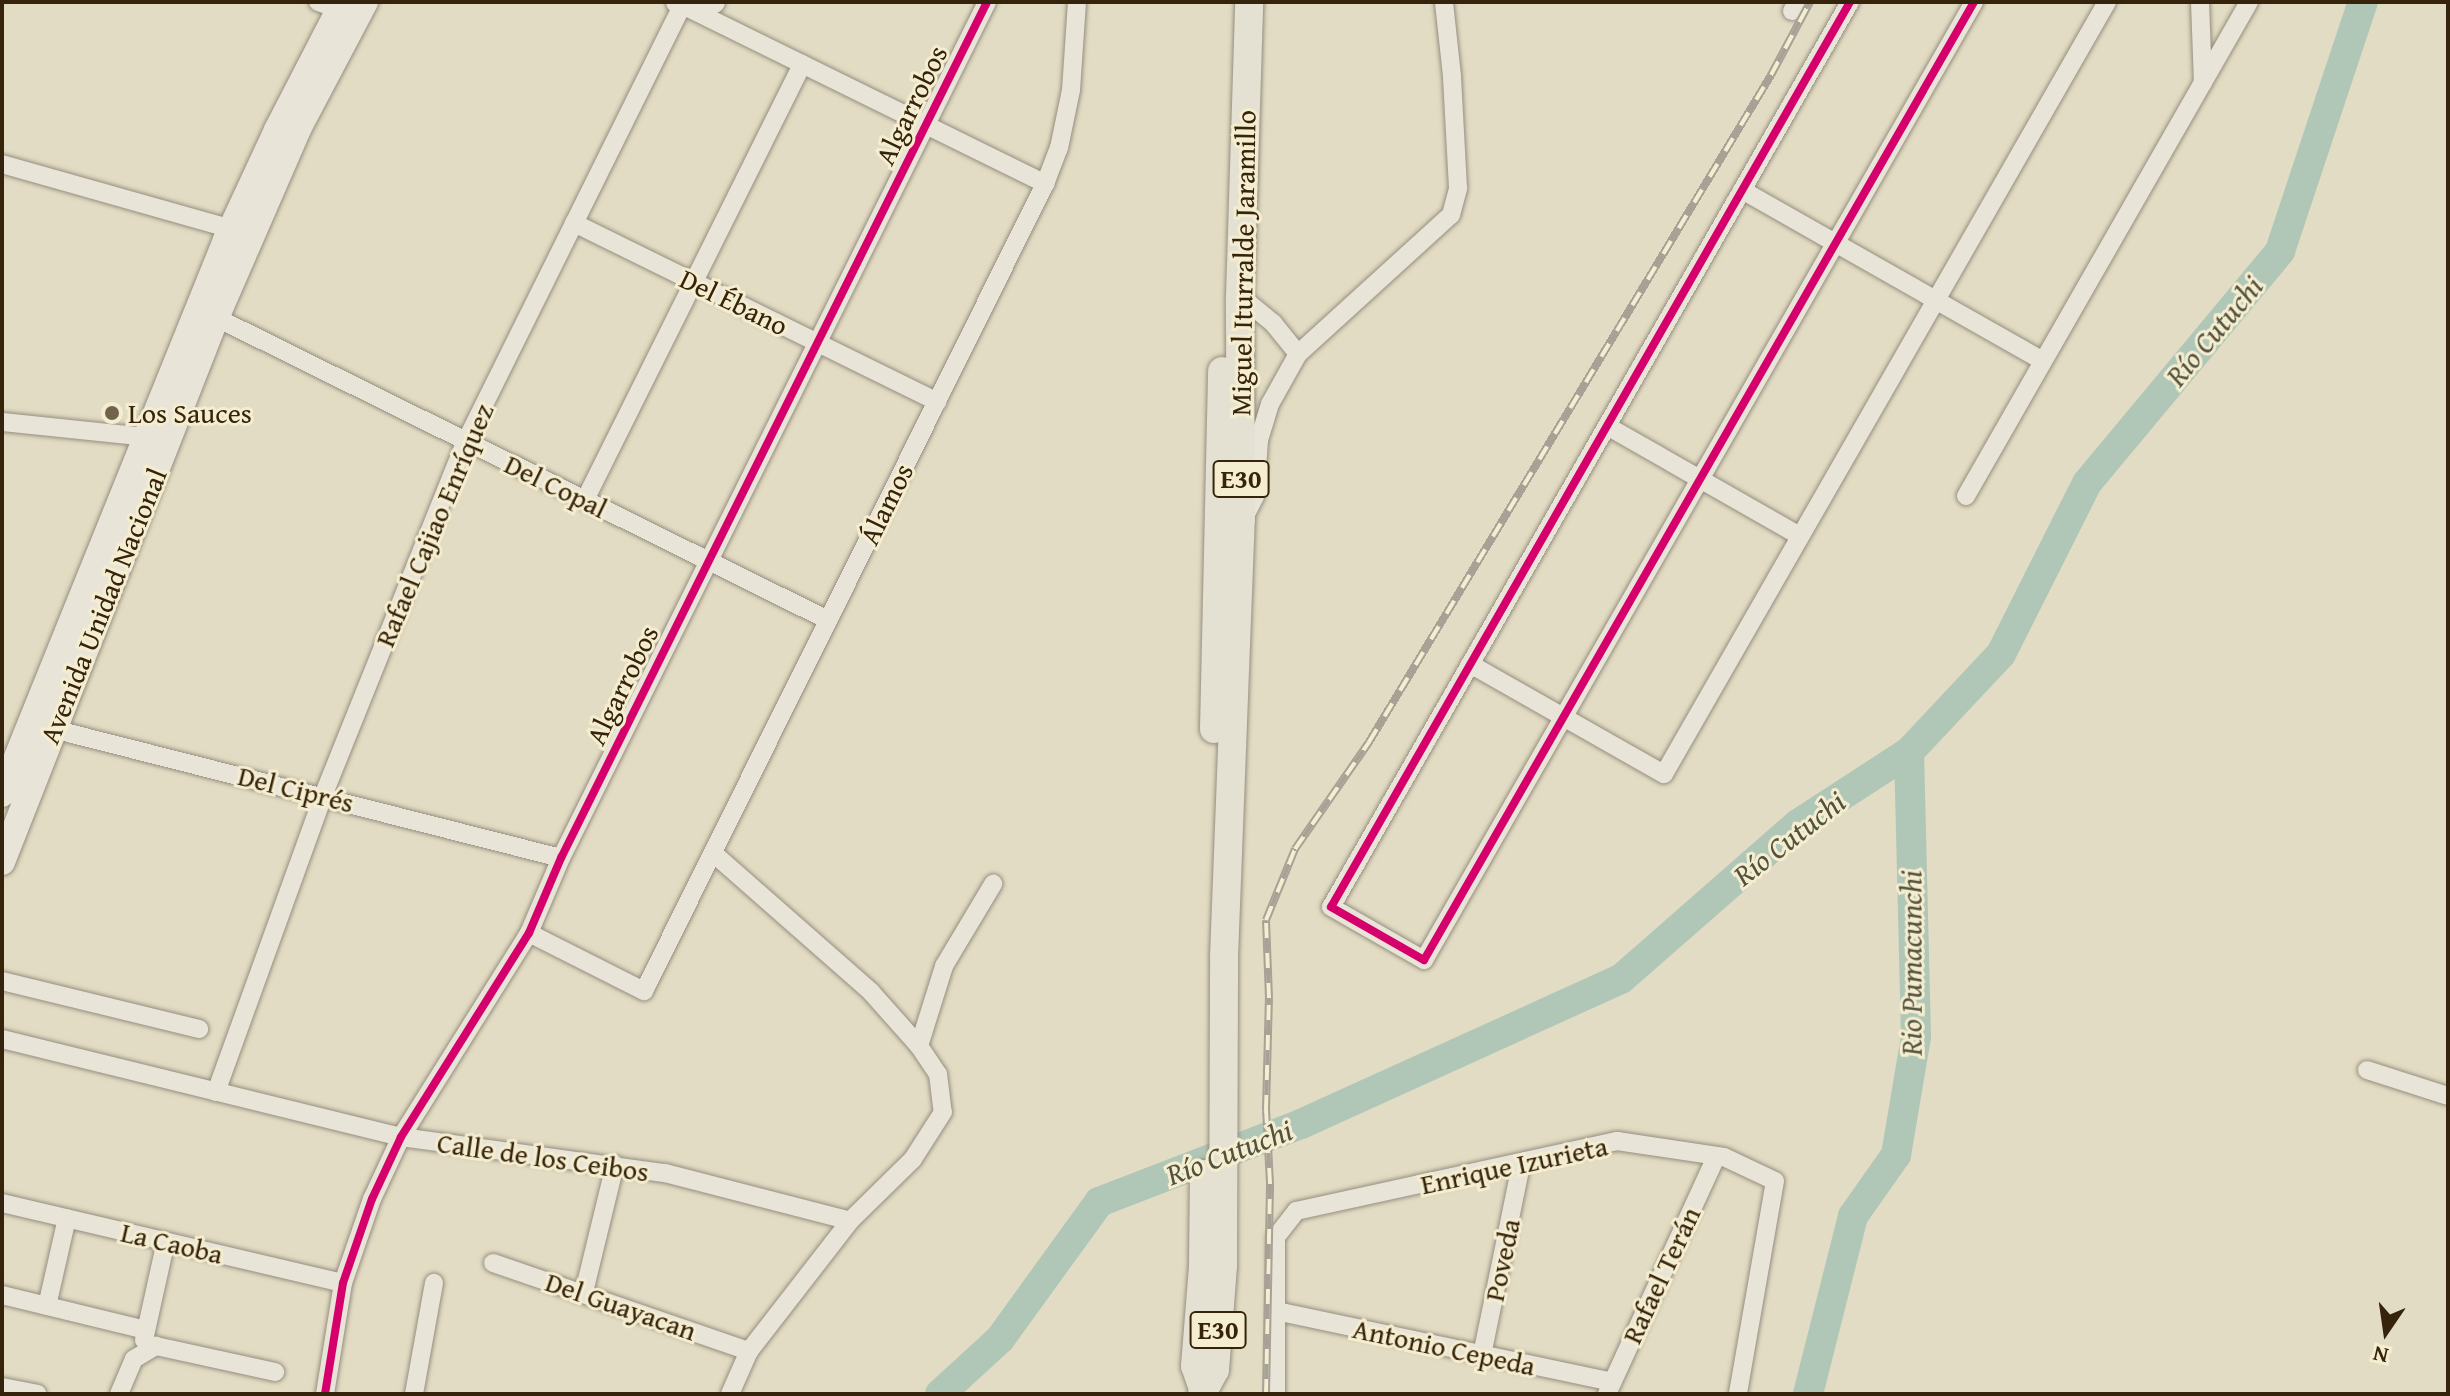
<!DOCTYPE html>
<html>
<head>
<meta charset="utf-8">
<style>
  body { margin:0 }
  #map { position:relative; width:2450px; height:1396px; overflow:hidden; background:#e3dcc4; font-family:"Gentium Book Plus",serif }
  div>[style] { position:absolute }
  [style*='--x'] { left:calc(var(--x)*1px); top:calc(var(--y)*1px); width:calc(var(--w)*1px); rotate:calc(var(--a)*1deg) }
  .river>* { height:30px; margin:-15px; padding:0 15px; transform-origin:15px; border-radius:15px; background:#b0c7b7 }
  .roads { filter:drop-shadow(0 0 2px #958e7f) drop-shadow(0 0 2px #958e7f) }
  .minor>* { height:18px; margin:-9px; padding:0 9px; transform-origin:9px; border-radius:9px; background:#e8e4d8 }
  .tertiary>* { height:22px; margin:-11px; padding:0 11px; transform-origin:11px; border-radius:11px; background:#e8e4d8 }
  .secondary>* { height:26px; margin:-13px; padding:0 13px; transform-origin:13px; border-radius:13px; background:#e8e4d8 }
  .primary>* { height:28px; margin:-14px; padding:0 14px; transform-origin:14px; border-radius:14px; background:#e4e0d2 }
  .rail>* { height:8px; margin-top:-4px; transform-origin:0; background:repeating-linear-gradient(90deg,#f5edd0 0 15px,#a7a196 0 30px); box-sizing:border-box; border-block:2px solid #a7a196 }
  .cycleway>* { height:8px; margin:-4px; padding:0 4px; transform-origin:4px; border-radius:4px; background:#d6006c }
  .dots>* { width:22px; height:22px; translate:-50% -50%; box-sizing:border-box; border:4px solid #f5edd0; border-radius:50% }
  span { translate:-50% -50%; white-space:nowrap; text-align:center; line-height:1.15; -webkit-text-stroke:6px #f5edd0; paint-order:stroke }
  .shield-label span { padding:2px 6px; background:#f5edd0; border:2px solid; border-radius:6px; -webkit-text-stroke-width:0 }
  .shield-label { font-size:26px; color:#35230c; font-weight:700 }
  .street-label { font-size:28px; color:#35230c }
  .poi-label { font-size:28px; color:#35230c }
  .left { translate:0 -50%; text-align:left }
  .water-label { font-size:30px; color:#53523e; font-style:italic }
  .frame { position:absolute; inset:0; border:4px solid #35230c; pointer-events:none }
  .north { position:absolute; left:2346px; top:1292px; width:80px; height:80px; -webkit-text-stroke:6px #f5edd0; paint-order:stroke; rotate:193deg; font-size:22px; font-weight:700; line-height:32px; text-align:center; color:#35230c }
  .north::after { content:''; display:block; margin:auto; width:28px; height:36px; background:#35230c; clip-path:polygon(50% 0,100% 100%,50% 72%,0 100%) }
</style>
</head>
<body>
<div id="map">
  <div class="river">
    <div style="--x:940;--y:1394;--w:81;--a:-42.5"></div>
    <div style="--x:1000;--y:1339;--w:169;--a:-54.1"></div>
    <div style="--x:1099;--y:1202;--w:217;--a:-21.1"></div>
    <div style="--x:1301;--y:1124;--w:351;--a:-24.4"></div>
    <div style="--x:1621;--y:979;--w:235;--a:-41.2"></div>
    <div style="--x:1798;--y:824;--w:132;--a:-33"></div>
    <div style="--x:1909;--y:752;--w:134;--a:-46.8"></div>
    <div style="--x:2001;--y:654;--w:191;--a:-63.3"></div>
    <div style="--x:2087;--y:483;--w:302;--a:-50.2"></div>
    <div style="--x:2280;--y:251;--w:262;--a:-71.6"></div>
    <div style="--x:1808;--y:1394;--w:184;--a:-75.8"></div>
    <div style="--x:1853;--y:1216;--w:75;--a:-54.8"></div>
    <div style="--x:1896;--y:1155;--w:120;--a:-80.4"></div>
    <div style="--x:1916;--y:1037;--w:285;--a:-91.4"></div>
  </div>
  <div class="roads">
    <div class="minor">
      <div style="--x:318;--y:2;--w:31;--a:19"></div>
      <div style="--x:1850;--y:2;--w:1043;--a:119.83"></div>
      <div style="--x:1331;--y:907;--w:107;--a:29.7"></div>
      <div style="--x:1424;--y:960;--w:1105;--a:-60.14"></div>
      <div style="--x:2200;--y:2;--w:81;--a:87.9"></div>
      <div style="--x:1792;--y:11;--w:10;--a:-61"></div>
      <div style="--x:2;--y:164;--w:238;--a:15.8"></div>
      <div style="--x:1742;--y:190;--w:346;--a:29.6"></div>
      <div style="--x:574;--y:223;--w:405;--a:26.2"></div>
      <div style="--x:1240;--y:296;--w:43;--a:39.3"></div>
      <div style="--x:1273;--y:323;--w:40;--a:51"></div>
      <div style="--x:207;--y:313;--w:693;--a:26.31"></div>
      <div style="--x:2;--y:422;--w:145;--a:5.9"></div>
      <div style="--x:1607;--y:426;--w:222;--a:29.7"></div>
      <div style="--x:1966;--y:496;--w:569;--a:-60.19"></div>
      <div style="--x:585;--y:500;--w:487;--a:-63.5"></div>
      <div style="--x:1246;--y:514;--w:20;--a:-63"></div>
      <div style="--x:1255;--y:496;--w:56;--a:-85.9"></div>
      <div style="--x:1259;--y:440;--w:38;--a:-73"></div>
      <div style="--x:1270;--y:404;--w:57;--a:-60.8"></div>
      <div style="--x:1298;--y:354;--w:207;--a:-42.3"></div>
      <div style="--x:1451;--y:215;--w:28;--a:-75"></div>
      <div style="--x:1458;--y:188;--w:112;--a:-93.1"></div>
      <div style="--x:1452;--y:76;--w:74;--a:-96.2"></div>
      <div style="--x:1470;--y:664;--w:223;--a:29.6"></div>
      <div style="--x:1664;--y:774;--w:890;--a:-60.15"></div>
      <div style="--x:45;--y:727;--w:532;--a:14.25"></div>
      <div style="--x:713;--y:853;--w:210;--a:41.3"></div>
      <div style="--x:871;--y:992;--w:72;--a:48.4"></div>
      <div style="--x:919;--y:1046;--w:34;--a:56"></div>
      <div style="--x:938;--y:1074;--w:38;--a:83"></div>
      <div style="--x:943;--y:1112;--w:56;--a:122.6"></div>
      <div style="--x:913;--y:1159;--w:88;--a:135.5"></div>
      <div style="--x:850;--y:1221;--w:165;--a:127.8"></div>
      <div style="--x:749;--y:1351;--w:47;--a:113.8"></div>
      <div style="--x:529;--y:933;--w:129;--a:26.8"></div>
      <div style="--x:644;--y:991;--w:901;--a:-63.58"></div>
      <div style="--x:1045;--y:184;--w:39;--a:-69"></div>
      <div style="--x:1059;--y:148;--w:59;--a:-78.3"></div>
      <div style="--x:1071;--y:90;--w:88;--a:-86.1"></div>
      <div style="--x:2;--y:981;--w:203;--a:13.7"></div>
      <div style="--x:2;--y:1039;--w:411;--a:13.8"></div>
      <div style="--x:401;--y:1137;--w:266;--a:7.8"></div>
      <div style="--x:665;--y:1173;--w:191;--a:14.5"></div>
      <div style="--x:919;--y:1046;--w:84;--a:-72.6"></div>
      <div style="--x:944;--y:966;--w:96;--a:-59.1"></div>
      <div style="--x:2367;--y:1070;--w:85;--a:17.8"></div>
      <div style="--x:216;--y:1092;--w:315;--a:-70.1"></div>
      <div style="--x:323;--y:796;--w:383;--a:-68.1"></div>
      <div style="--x:466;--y:441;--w:487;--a:-63.6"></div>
      <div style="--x:682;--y:5;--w:405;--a:26.2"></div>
      <div style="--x:2;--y:1203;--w:350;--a:13.2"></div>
      <div style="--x:493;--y:1263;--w:271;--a:19"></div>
      <div style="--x:584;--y:1292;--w:131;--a:-76.3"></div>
      <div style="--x:2;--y:1295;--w:148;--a:13.7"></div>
      <div style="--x:47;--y:1306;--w:90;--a:-77.2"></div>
      <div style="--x:1276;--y:1311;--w:343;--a:11.9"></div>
      <div style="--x:144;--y:1340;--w:101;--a:-77.5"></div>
      <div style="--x:1482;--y:1355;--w:194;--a:-78.4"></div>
      <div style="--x:2;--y:1387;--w:36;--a:11"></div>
      <div style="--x:119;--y:1394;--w:38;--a:-67"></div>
      <div style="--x:134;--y:1359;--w:26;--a:-31"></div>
      <div style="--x:156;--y:1346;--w:122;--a:12.3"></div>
      <div style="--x:325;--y:1394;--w:112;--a:-80.8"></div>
      <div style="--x:343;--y:1283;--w:89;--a:-71"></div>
      <div style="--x:372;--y:1199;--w:68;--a:-64.9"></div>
      <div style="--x:401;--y:1137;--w:241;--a:-57.9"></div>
      <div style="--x:529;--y:933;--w:82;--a:-66.9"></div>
      <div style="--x:561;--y:858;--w:956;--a:-63.54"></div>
      <div style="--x:414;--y:1394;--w:113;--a:-79.8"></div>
      <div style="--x:1276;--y:1394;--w:157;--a:-90"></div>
      <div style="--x:1276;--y:1237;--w:33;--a:-52"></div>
      <div style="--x:1296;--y:1211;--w:329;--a:-12.3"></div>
      <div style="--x:1617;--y:1141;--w:108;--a:8.5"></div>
      <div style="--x:1724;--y:1157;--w:56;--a:25.2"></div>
      <div style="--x:1775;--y:1181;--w:216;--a:99.9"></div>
      <div style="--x:1607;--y:1394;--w:261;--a:-65.3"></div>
    </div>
    <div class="tertiary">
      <div style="--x:677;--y:2;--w:37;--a:0"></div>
    </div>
    <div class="secondary">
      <div style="--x:2;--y:794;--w:598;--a:-67.98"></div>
      <div style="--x:226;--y:240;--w:121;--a:-65.1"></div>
      <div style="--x:277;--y:130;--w:144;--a:-62.7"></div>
      <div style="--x:2;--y:862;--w:585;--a:-68.53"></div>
      <div style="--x:216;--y:318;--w:206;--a:-66.5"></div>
      <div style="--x:298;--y:129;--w:144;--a:-62.2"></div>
    </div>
    <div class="primary">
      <div style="--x:1214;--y:729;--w:358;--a:-88.7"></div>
      <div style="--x:1203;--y:1389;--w:24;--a:-109"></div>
      <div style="--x:1195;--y:1366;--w:100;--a:-85.4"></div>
      <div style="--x:1203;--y:1266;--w:92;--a:-89.4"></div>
      <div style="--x:1202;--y:1394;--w:27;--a:-62"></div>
      <div style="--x:1215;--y:1370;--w:104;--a:-85.6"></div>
      <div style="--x:1223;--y:1266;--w:309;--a:-89.8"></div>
      <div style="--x:1224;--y:957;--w:438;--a:-87.8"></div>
      <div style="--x:1241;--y:519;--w:223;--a:-90.3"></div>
      <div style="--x:1240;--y:296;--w:294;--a:-88.2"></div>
    </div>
  </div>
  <div class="rail">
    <div style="--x:1266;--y:1394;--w:211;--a:-88.9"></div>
    <div style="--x:1270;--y:1183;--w:73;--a:-93.1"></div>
    <div style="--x:1266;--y:1110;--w:112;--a:-88.5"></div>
    <div style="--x:1269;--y:998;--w:78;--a:-92.2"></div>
    <div style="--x:1266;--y:920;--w:77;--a:-67.8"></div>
    <div style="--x:1295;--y:849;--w:130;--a:-55.3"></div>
    <div style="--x:1369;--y:742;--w:779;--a:-58.92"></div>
    <div style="--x:1771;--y:75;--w:83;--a:-61.9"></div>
  </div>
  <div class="cycleway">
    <div style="--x:1850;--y:2;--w:1043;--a:119.83"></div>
    <div style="--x:1331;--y:907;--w:107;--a:29.7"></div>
    <div style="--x:1424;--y:960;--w:1105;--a:-60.14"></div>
    <div style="--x:325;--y:1394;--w:112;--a:-80.8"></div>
    <div style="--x:343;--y:1283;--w:89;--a:-71"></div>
    <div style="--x:372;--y:1199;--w:68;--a:-64.9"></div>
    <div style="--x:401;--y:1137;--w:241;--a:-57.9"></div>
    <div style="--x:529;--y:933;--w:82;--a:-66.9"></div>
    <div style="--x:561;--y:858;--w:956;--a:-63.54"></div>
  </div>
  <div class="dots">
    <div style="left:112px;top:413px;background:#72644c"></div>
  </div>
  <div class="shield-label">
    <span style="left:1241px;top:479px">E30</span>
    <span style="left:1218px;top:1330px">E30</span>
  </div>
  <div class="street-label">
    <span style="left:911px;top:105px;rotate:-64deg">Algarrobos</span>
    <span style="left:1243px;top:263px;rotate:-89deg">Miguel Iturralde Jaramillo</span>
    <span style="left:734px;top:302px;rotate:26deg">Del Ébano</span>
    <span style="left:556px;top:486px;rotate:26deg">Del Copal</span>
    <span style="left:886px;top:504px;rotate:-64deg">Álamos</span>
    <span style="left:434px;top:525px;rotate:-67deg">Rafael Cajiao Enríquez</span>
    <span style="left:103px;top:606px;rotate:-68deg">Avenida Unidad Nacional</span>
    <span style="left:622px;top:685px;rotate:-64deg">Algarrobos</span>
    <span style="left:296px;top:789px;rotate:14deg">Del Ciprés</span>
    <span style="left:543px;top:1157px;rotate:8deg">Calle de los Ceibos</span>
    <span style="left:1514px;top:1165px;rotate:-12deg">Enrique Izurieta</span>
    <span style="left:172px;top:1243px;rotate:13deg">La Caoba</span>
    <span style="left:1502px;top:1260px;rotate:-78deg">Poveda</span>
    <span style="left:1661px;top:1275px;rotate:-65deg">Rafael Terán</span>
    <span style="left:621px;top:1306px;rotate:19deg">Del Guayacan</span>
    <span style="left:1444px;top:1347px;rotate:12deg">Antonio Cepeda</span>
  </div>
  <div class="poi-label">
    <span class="left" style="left:128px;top:413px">Los Sauces</span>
  </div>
  <div class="water-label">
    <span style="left:2214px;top:331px;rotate:-50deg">Río Cutuchi</span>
    <span style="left:1789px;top:838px;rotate:-38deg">Río Cutuchi</span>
    <span style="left:1911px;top:963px;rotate:-90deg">Rio Pumacunchi</span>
    <span style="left:1229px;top:1152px;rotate:-21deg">Río Cutuchi</span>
  </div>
  <div class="frame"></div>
  <div class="north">N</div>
</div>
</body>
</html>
